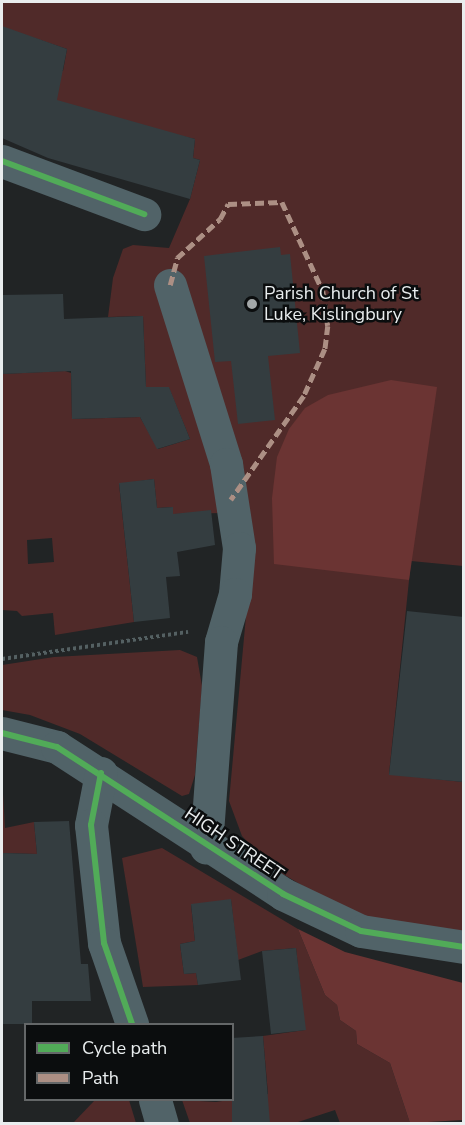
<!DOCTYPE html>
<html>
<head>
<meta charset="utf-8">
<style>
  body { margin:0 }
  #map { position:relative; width:465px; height:1125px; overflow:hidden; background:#212425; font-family:"Nunito Sans",sans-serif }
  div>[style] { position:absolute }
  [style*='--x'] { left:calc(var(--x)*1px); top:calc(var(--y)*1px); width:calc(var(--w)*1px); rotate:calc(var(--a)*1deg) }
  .green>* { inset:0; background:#502a29 }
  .forest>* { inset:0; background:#6b3433 }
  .building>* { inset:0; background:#343d40 }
  .path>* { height:4px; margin-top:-2px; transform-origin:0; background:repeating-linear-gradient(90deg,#546062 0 3px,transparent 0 6px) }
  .minor>* { height:33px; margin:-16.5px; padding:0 16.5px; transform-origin:16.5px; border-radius:16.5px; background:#516368 }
  .quiet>* { height:4.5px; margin-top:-2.25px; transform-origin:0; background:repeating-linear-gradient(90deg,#ac8f84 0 9px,transparent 0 13.5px) }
  .cycleway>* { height:6px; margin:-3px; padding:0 3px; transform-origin:3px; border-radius:3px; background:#51ab58 }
  .dots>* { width:16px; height:16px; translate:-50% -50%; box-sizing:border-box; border:3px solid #0b0d0e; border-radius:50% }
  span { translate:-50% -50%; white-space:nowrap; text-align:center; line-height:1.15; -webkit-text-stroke:5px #0b0d0e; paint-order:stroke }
  .poi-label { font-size:18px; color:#e9edee }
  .left { translate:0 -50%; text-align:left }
  .street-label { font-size:18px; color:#e9edee }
  .frame { position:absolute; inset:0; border:3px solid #e9edee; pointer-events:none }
  .legend { position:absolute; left:24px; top:1023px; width:210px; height:78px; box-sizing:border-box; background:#0b0d0e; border:2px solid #646768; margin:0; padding:8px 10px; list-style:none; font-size:18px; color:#e9edee }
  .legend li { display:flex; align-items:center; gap:12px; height:30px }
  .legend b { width:30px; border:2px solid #646768 }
</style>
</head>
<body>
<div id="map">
  <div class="green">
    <div style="clip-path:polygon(evenodd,2px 2px,463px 2px,463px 566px,411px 561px,389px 774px,463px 782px,463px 931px,368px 917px,320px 896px,271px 867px,242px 836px,229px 801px,246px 616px,231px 611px,222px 513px,173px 514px,173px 507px,157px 508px,154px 479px,119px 484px,134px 622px,55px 635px,53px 613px,22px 616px,17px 611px,2px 610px,2px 374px,65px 371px,71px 373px,72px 419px,140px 417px,158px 449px,190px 439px,169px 388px,146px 387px,143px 316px,108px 317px,113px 278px,123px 249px,133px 245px,169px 248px,190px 199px,200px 160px,193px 158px,195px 139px,2px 95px,2px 50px,63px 71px,67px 49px,2px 27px,2px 2px,52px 538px,54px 562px,28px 564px,27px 540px,52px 538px)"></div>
    <div style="clip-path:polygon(180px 650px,197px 657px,202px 686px,195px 775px,189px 794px,182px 796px,80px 734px,30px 715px,2px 710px,2px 665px,54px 657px)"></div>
    <div style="clip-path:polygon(2px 776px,5px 828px,34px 822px,37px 854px,2px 853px)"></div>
    <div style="clip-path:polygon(162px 848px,298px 929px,325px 995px,337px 1005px,340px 1020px,356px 1031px,357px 1044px,390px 1063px,410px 1123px,340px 1123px,335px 1110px,295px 1123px,190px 1123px,182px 1100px,216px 1102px,268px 1094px,263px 1036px,305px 1030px,296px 948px,262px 951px,238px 960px,231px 900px,191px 905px,195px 941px,180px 944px,184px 974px,196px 973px,198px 985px,143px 987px,122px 858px)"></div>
    <div style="clip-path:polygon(95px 1100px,129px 1100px,136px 1123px,73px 1123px)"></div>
  </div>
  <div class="forest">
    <div style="clip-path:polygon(391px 380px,437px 387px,409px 580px,274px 564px,272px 498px,277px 457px,289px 429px,305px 408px,328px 395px)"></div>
    <div style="clip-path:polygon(298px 929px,345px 952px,463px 983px,463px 1120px,410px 1123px,390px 1063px,357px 1044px,356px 1031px,340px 1020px,337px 1005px,325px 995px)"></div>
  </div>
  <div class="building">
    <div style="clip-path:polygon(2px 26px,67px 49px,57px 100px,195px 139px,193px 158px,200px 160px,190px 199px,48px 158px,2px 138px)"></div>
    <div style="clip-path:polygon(280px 247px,281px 255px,290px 254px,300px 353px,268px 356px,275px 420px,238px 424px,231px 361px,215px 362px,204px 256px)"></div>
    <div style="clip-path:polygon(63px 294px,64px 319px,143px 316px,146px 387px,169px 387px,190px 439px,157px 449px,140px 417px,72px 419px,71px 371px,2px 374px,2px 295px)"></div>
    <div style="clip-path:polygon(154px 479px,157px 508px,173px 507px,173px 514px,211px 510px,215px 545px,177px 552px,180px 576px,166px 577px,170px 618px,134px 622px,119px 483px)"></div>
    <div style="clip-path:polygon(407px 611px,464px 617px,464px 782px,389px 775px)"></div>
    <div style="clip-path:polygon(69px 821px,81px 964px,88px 964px,91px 1001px,32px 1001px,32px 1024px,2px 1024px,2px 853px,37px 854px,34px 822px)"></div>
    <div style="clip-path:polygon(231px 899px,241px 980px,198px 985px,196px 973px,184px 974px,180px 944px,195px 941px,191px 904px)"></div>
    <div style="clip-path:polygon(296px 948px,306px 1030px,271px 1034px,262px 951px)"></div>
    <div style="clip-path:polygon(263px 1036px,270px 1124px,232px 1124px,232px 1038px)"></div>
  </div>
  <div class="path">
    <div style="--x:2;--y:659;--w:188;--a:-8.3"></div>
  </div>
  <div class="minor">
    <div style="--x:2;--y:161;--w:152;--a:20.5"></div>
    <div style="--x:170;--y:285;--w:188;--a:72.6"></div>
    <div style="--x:226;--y:464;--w:85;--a:81.2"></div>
    <div style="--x:239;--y:548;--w:46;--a:95"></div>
    <div style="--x:235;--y:594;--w:50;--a:106.3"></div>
    <div style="--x:221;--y:642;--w:206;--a:94.2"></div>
    <div style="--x:2;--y:733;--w:57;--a:14.3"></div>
    <div style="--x:57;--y:747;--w:270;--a:33"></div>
    <div style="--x:283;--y:894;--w:86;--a:25.4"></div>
    <div style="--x:361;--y:931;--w:104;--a:8.8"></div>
    <div style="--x:101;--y:773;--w:53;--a:100.9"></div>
    <div style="--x:91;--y:825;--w:119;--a:83.7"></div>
    <div style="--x:104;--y:943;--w:86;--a:70.9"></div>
    <div style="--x:155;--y:1100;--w:25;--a:74"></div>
  </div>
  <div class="quiet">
    <div style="--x:170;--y:285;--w:28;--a:-75"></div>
    <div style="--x:177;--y:258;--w:58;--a:-42.2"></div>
    <div style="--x:220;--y:219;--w:17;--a:-62"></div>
    <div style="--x:228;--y:204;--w:54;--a:-2.1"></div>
    <div style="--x:282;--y:202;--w:98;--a:65.3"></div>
    <div style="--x:323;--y:291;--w:35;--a:82"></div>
    <div style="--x:328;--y:326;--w:23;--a:97"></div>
    <div style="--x:325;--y:349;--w:51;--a:114.1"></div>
    <div style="--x:304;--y:396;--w:127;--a:125.1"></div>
  </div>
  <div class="cycleway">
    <div style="--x:2;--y:161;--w:152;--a:20.5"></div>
    <div style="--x:2;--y:733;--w:57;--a:14.3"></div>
    <div style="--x:57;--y:747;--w:270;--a:33"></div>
    <div style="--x:283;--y:894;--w:86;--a:25.4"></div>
    <div style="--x:361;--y:931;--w:104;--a:8.8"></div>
    <div style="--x:101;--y:773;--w:53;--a:100.9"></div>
    <div style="--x:91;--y:825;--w:119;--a:83.7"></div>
    <div style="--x:104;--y:943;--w:86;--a:70.9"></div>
  </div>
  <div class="dots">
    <div style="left:252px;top:304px;background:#a3a7a8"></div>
  </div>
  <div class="poi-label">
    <span class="left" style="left:264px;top:304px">Parish Church of St<br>Luke, Kislingbury</span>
  </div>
  <div class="street-label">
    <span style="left:234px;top:844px;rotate:34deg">HIGH STREET</span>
  </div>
  <div class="frame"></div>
  <ul class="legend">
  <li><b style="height:8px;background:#51ab58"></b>Cycle path</li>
  <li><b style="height:8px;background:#ac8f84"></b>Path</li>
  </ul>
</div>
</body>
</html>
